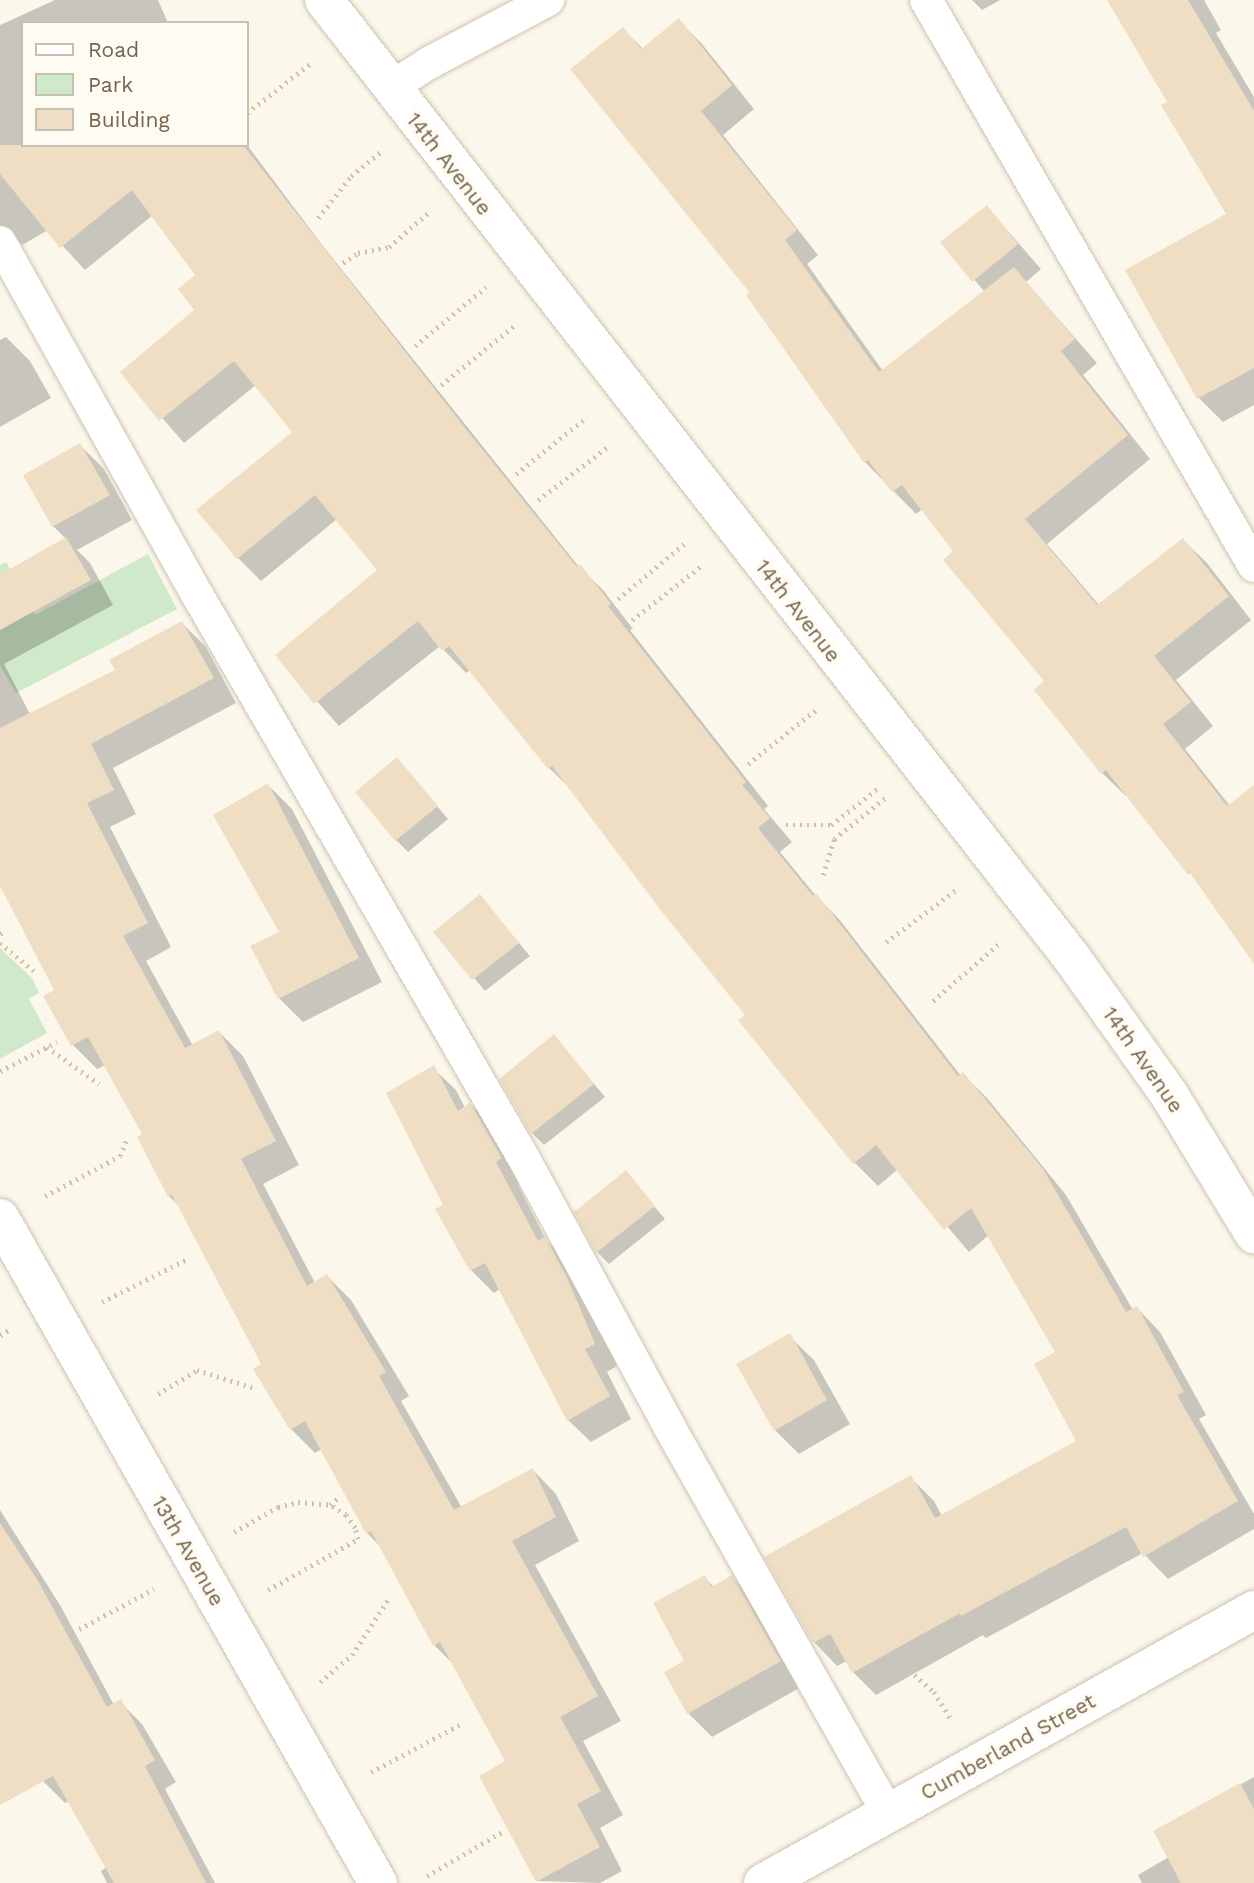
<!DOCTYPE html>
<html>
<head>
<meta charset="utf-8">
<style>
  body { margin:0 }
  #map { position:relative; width:1254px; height:1883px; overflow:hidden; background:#fbf8eb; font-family:"Work Sans",sans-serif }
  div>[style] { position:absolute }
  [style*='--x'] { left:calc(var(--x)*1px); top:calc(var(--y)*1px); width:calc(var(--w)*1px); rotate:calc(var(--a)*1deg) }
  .green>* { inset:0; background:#d0e9ca }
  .shadow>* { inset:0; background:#0003 }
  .building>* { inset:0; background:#efdec4 }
  .path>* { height:4.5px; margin-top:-2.25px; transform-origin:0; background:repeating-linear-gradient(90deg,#d5c1a7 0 2px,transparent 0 7px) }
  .roads { filter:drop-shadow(0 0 2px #cdc3b1) drop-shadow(0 0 2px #cdc3b1) }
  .lane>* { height:32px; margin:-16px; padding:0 16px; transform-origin:16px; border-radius:16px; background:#fff }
  .street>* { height:38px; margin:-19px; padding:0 19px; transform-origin:19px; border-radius:19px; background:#fff }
  .secondary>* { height:38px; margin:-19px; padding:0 19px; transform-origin:19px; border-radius:19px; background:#fff }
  span { translate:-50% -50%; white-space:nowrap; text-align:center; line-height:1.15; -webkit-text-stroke:7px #fefbf2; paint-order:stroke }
  .street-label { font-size:21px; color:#75644f }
  .legend { position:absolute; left:21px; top:21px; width:228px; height:126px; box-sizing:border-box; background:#fefbf2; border:2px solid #c7bfb1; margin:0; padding:9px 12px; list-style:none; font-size:21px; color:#75644f }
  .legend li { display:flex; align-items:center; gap:14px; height:35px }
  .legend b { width:35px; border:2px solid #c7bfb1 }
</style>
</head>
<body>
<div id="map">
  <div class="green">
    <div style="clip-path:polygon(148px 554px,177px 609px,16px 693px,0 666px,0 565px,6px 562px,35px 615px)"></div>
    <div style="clip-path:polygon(0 948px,32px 978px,39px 993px,29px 999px,47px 1033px,0 1059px)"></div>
  </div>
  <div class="shadow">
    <div style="clip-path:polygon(55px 0,158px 0,168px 23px,23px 23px,23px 145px,247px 145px,319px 241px,579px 567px,603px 590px,633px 629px,630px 630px,768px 806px,764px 809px,792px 842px,780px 852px,816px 896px,839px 919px,961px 1076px,963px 1074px,987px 1098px,1066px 1195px,1133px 1310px,1137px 1308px,1160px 1332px,1206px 1415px,1199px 1419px,1254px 1514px,1254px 1529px,1168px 1579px,1143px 1553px,986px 1638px,983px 1635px,876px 1695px,853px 1672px,847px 1661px,837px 1666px,814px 1642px,910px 1477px,934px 1501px,942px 1516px,1079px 1441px,1057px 1353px,989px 1235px,969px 1252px,898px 1169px,878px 1186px,855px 1163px,741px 1021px,748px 1015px,572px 790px,549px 768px,470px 670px,466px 673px,440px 646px,339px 726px,277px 656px,379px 570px,337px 519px,261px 581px,238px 558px,294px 433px,256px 385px,184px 443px,122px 372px,197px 310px,198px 275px,153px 215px,85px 270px,48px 230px,22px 245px,15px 237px,0 247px,0 25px)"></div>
    <div style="clip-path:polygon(972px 0,1000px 0,982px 10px)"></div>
    <div style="clip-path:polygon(1109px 0,1204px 0,1221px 30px,1216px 33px,1254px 97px,1254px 405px,1223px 422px,1199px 398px,1128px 271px,1228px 215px,1169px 102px)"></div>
    <div style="clip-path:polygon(679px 21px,702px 44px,754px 109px,723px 135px,818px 255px,807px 264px,883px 371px,985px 292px,942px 243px,987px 207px,1041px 269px,1026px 282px,1097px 363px,1083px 375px,1150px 459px,1047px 544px,1099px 605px,1183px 540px,1207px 563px,1251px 620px,1176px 680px,1213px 726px,1185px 749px,1230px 806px,1254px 787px,1254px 961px,1201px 885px,1128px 794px,1126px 796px,1102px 773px,1047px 681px,955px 551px,923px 509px,916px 514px,865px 462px,748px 295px,752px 293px,623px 29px,643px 49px)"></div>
    <div style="clip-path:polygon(6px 337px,30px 361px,51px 398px,0 427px,0 340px)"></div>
    <div style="clip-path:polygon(80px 445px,104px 469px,132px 520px,77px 550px,90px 563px,113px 605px,4px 664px,30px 714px,117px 671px,182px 623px,206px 647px,236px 703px,113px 768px,136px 814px,110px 827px,171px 947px,146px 961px,193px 1046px,219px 1032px,243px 1056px,299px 1165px,263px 1184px,315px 1283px,327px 1276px,351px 1300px,409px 1396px,401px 1401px,462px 1508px,533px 1470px,556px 1494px,579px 1541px,535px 1565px,621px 1721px,583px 1741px,623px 1815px,600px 1828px,622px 1871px,600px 1883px,538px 1881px,508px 1762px,456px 1667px,434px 1645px,381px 1547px,367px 1533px,322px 1449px,315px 1453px,291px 1429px,256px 1369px,263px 1365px,181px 1208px,169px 1196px,144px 1135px,105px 1065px,97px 1069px,73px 1045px,46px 997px,56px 991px,0 882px,0 577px,66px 539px,53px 526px)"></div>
    <div style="clip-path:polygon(397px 759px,448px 819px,408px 852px,396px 840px)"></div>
    <div style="clip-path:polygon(268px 785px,292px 809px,382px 982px,303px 1022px,279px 998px,281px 932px)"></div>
    <div style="clip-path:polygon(480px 897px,530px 956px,485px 991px,435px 932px)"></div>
    <div style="clip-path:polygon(554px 1036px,605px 1097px,544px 1145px,532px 1133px,501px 1079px)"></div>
    <div style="clip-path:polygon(433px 1068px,456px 1090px,465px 1108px,470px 1104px,492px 1126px,523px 1181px,518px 1185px,546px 1240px,567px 1260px,589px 1301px,617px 1366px,607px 1372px,631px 1419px,591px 1442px,568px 1420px,500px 1289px,494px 1293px,471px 1270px,445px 1205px)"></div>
    <div style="clip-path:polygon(626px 1173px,665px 1219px,609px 1264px,597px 1252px,576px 1213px)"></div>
    <div style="clip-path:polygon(789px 1336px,814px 1360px,850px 1424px,799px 1454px,775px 1430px)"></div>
    <div style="clip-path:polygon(0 1510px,60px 1605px,114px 1705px,120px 1702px,142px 1724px,176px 1782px,165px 1789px,215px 1883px,107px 1883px,101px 1871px,107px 1867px,69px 1801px,65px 1803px,43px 1781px,0 1703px)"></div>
    <div style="clip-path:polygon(704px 1577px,714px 1587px,732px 1577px,756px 1602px,803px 1686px,712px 1737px,688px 1713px,687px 1662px)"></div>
    <div style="clip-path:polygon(1254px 1777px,1254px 1883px,1142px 1883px,1138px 1875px,1169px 1857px,1155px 1832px)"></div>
  </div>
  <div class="building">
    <div style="clip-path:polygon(1107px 0,1188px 0,1254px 111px,1254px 368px,1197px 399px,1125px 270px,1226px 214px,1161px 105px,1167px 102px)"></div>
    <div style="clip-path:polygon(679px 18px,732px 85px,701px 111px,797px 230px,785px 240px,879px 372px,1014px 267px,1075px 339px,1061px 351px,1128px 435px,1025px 519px,1097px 605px,1183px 538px,1229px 596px,1154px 656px,1191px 702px,1163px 724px,1227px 806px,1254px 785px,1254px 964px,1190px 873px,1188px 875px,1106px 770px,1101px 774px,1034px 690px,1044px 681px,943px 560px,953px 551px,902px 485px,892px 492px,868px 460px,864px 463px,746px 295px,749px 292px,570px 69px,623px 27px,641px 49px)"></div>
    <div style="clip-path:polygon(0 145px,243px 145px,469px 433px,577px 567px,580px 564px,611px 604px,608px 606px,746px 782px,742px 785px,770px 818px,758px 828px,813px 896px,816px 893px,958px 1076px,963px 1072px,1043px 1169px,1126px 1312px,1137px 1306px,1184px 1392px,1177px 1395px,1238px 1501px,1143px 1557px,1126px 1527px,961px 1616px,960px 1613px,852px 1673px,830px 1634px,813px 1643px,764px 1557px,911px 1475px,935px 1518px,1076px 1441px,1034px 1364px,1055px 1352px,971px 1208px,944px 1230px,876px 1145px,853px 1164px,738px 1020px,745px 1015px,659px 908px,552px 766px,548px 769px,449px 646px,442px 651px,418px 621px,314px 704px,275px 655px,377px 570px,315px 495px,237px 559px,196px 510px,292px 432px,234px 361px,159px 421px,120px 372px,194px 310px,178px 289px,195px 275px,132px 190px,60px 248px,0 174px)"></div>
    <div style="clip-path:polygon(987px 205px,1018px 244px,972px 282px,940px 242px)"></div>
    <div style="clip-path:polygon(80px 443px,110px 495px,52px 527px,23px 475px)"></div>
    <div style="clip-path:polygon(66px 537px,91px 580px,0 630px,0 575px)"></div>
    <div style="clip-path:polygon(182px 621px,214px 678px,91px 744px,114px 790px,87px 803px,148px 923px,123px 936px,185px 1048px,219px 1030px,276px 1141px,241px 1159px,307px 1286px,327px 1274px,386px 1372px,379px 1376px,454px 1510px,533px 1468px,556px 1517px,512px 1541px,598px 1696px,560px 1717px,601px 1791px,577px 1804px,600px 1847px,536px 1882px,479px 1776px,505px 1761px,440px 1642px,433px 1646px,371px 1531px,366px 1534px,305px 1421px,290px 1430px,253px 1369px,261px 1364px,172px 1195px,168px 1197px,137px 1137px,142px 1134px,88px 1037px,71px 1046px,43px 996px,54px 990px,0 886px,0 728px,115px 670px,109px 660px)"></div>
    <div style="clip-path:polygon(397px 757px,438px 806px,395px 841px,355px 792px)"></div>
    <div style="clip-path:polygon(268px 783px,359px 958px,278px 999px,250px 946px,279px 932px,213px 815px)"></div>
    <div style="clip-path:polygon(480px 894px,519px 943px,472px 980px,433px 932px)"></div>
    <div style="clip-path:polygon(554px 1034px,594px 1084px,531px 1134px,499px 1079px)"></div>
    <div style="clip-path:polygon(434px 1065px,458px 1111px,470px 1102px,502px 1158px,496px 1162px,538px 1241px,545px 1236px,567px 1277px,595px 1344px,585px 1349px,610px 1396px,567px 1421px,485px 1263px,470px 1271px,435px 1209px,443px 1205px,386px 1093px)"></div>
    <div style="clip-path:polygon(626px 1170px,655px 1206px,596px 1253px,574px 1212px)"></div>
    <div style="clip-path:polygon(790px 1333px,827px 1400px,774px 1431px,736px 1364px)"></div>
    <div style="clip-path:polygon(0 1523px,38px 1581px,107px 1707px,121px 1699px,155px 1760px,145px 1766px,206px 1883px,114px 1883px,53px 1776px,0 1805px)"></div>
    <div style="clip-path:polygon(705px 1575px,711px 1587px,732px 1575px,781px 1661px,687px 1714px,664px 1672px,684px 1661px,653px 1603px)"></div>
    <div style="clip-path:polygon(1240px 1783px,1254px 1809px,1254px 1883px,1181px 1883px,1153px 1831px)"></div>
  </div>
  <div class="path">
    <div style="--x:247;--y:113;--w:83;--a:-38.1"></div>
    <div style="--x:318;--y:218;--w:53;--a:-51.8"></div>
    <div style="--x:351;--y:176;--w:38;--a:-39"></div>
    <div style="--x:343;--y:263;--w:18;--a:-34"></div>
    <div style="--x:358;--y:253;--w:32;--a:-11"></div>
    <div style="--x:389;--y:247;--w:52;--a:-41.1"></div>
    <div style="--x:415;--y:346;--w:92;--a:-39.7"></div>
    <div style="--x:441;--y:385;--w:95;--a:-39"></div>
    <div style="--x:516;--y:474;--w:91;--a:-38.8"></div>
    <div style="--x:538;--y:500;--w:89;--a:-37.3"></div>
    <div style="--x:618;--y:599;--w:86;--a:-39.8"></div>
    <div style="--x:632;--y:620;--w:88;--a:-38"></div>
    <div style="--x:748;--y:764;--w:88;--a:-38.6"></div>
    <div style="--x:786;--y:825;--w:45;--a:0"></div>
    <div style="--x:831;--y:825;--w:60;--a:-38.2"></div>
    <div style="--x:823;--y:875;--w:38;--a:-73"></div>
    <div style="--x:834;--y:839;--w:65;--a:-38.8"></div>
    <div style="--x:0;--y:934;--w:7;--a:-34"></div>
    <div style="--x:886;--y:942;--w:87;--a:-36.6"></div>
    <div style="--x:0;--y:943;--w:44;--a:39.5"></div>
    <div style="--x:933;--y:1001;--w:89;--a:-40.9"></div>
    <div style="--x:47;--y:1047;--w:64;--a:35.4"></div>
    <div style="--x:0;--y:1071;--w:64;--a:-27"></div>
    <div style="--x:45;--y:1196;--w:85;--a:-28.1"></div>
    <div style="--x:120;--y:1156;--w:18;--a:-68"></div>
    <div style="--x:102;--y:1302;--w:95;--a:-26.8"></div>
    <div style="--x:0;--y:1335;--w:10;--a:-29"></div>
    <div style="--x:158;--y:1394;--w:46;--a:-31.6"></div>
    <div style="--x:197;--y:1370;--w:60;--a:17.5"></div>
    <div style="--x:234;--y:1532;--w:51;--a:-29.6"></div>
    <div style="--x:278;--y:1507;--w:21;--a:-14"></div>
    <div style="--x:298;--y:1502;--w:32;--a:5"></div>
    <div style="--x:330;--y:1505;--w:13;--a:-42"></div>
    <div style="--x:268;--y:1590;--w:103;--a:-29.5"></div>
    <div style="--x:358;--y:1539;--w:11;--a:-105"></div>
    <div style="--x:355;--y:1528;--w:16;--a:-125"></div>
    <div style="--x:346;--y:1515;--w:19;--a:-148"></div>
    <div style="--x:79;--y:1629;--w:85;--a:-28.1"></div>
    <div style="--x:899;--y:1661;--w:47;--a:41.5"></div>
    <div style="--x:934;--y:1692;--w:32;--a:58"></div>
    <div style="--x:320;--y:1682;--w:42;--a:-40.2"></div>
    <div style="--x:352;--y:1655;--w:68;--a:-57"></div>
    <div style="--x:371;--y:1772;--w:104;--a:-28"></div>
    <div style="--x:427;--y:1876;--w:91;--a:-30.5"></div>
  </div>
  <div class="roads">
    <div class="lane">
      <div style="--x:926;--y:0;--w:654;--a:59.91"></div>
      <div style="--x:390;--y:88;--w:46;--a:-32.7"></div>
      <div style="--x:429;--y:63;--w:135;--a:-27.9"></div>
      <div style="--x:0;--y:242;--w:406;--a:60.8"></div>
      <div style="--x:198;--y:596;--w:648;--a:59.92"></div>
      <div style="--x:523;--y:1157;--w:308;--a:61.5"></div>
      <div style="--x:670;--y:1428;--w:443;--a:60.5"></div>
    </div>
    <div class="street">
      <div style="--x:324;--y:0;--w:1215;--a:52.02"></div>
      <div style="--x:1072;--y:958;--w:169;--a:54.6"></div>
      <div style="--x:1170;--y:1096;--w:162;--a:58.7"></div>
      <div style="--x:0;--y:1218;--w:765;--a:60.39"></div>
    </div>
    <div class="secondary">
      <div style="--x:763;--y:1883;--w:562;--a:-29.07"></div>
    </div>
  </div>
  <div class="street-label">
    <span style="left:449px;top:164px;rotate:52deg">14th Avenue</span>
    <span style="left:798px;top:611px;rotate:52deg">14th Avenue</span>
    <span style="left:1143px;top:1060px;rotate:55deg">14th Avenue</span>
    <span style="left:188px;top:1551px;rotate:60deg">13th Avenue</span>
    <span style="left:1008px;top:1747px;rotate:-29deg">Cumberland Street</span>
  </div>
  <ul class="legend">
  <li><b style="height:9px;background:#fff"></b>Road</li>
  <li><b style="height:19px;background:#d0e9ca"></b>Park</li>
  <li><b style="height:19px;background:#efdec4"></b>Building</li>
  </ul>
</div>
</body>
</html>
